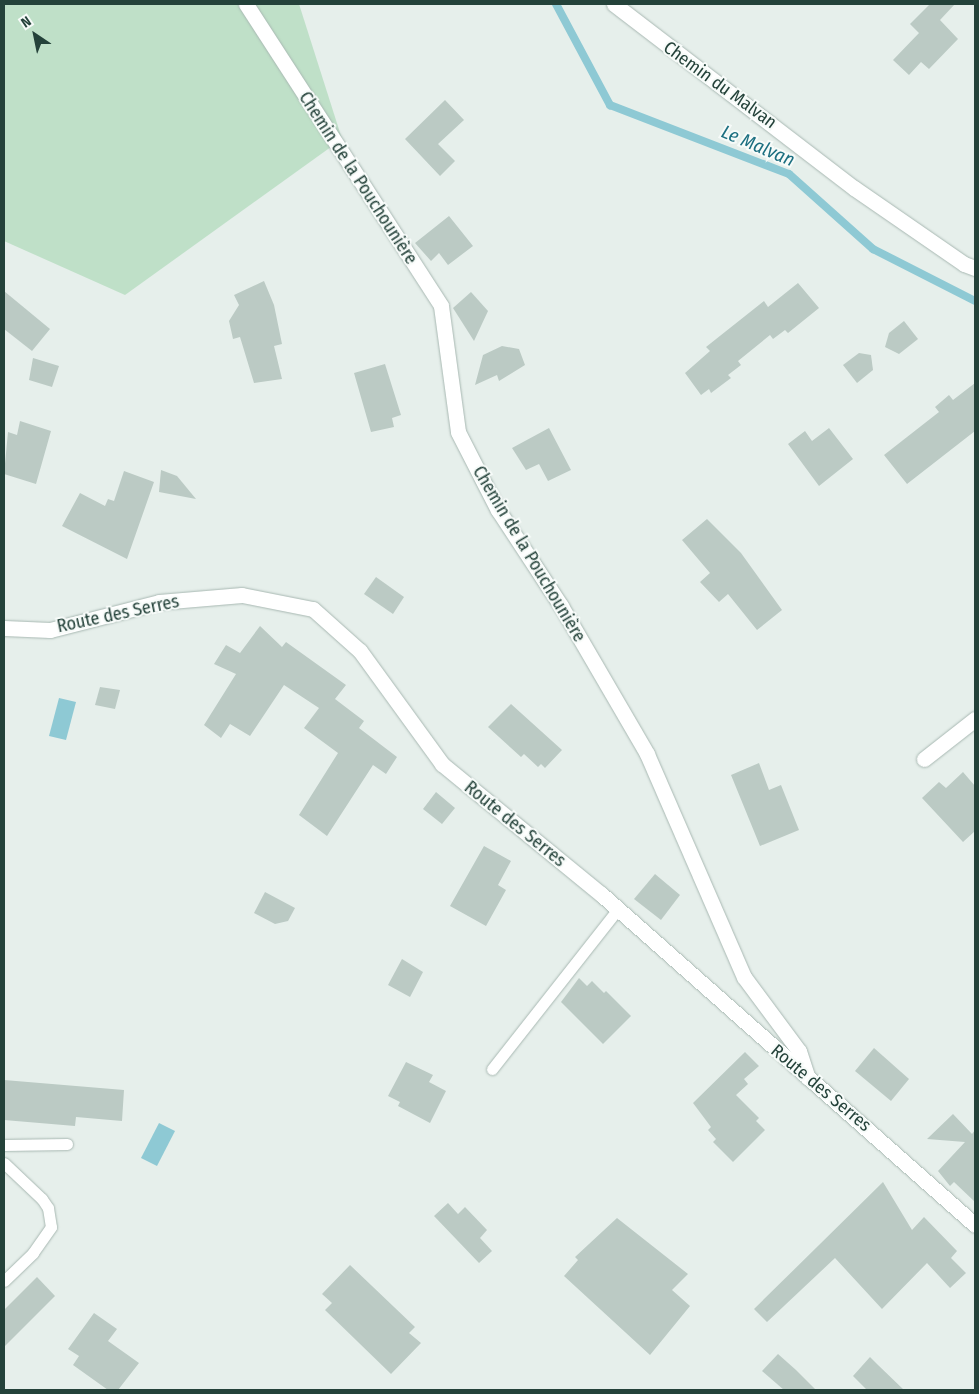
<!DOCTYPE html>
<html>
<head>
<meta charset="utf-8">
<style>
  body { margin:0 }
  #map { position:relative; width:979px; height:1394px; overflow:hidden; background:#e6efeb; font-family:"Fira Sans Condensed",sans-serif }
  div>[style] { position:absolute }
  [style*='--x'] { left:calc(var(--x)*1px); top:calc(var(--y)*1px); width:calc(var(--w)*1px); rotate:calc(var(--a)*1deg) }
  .green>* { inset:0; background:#bfe0c8 }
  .water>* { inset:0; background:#8ec9d4 }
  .stream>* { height:8px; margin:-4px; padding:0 4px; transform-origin:4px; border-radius:4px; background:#8ec9d4 }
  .building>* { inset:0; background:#bbcac4 }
  .roads { filter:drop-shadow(0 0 1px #a8b8b2) drop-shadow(0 0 1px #a8b8b2) }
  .service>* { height:11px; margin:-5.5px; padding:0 5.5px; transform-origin:5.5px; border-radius:5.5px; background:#fff }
  .minor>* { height:15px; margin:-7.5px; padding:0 7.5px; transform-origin:7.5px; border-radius:7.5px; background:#fff }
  span { translate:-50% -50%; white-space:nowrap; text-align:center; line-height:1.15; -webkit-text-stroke:4px #f7fbf9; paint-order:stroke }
  .street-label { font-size:18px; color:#24423a }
  .water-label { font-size:19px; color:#1c6f80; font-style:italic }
  .frame { position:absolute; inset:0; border:5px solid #24423a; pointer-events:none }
  .north { position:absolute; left:10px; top:10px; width:50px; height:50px; -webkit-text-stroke:4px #f7fbf9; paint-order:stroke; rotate:326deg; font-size:14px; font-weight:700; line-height:20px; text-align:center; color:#24423a }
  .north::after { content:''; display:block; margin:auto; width:18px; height:22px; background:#24423a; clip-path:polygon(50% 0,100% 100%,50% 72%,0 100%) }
</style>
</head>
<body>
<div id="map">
  <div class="green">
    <div style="clip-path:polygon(4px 4px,299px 4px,342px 139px,125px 295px,4px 241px)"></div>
  </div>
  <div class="water">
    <div style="clip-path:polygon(59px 698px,76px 702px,66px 740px,49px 736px)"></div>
    <div style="clip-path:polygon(159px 1123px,175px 1131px,157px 1166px,141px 1158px)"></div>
  </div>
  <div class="stream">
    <div style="--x:556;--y:4;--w:115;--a:61.9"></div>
    <div style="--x:610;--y:105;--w:192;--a:21.1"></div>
    <div style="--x:789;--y:174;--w:113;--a:41.8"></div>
    <div style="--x:873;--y:249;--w:114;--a:27"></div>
  </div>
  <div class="building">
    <div style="clip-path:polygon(930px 4px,955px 4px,940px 20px,958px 39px,929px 69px,921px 62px,909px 75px,893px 60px,919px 33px,910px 24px)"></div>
    <div style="clip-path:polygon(445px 100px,464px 120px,438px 144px,455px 161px,440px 176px,405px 139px)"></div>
    <div style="clip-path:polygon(449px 216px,473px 246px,448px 265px,439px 253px,431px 261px,415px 243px)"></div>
    <div style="clip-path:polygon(264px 281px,274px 305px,282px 344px,274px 346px,282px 379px,254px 383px,240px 337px,233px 339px,229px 321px,239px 305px,234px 295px)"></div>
    <div style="clip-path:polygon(798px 283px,819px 308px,788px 333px,785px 330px,773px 339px,770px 335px,738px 361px,741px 365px,728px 375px,731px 378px,711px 393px,709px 389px,701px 395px,685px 373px,710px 351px,706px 347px,764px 301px,768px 307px)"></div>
    <div style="clip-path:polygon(4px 291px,50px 329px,32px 351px,4px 329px)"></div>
    <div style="clip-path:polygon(471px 292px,488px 311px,474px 341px,453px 308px)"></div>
    <div style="clip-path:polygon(904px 321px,918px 339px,899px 354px,885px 347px,889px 333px)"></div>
    <div style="clip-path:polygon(502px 346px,519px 349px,525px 365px,499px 381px,497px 375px,475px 385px,483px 355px)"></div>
    <div style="clip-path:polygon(859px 353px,871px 355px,873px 370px,857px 383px,843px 365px)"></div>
    <div style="clip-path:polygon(33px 358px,59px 366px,52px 387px,29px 380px)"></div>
    <div style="clip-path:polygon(385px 364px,401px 415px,392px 418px,394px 427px,371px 432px,354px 373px)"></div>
    <div style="clip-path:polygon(975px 383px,975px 431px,907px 484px,884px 455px,939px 412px,935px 407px,949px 395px,953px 400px)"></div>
    <div style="clip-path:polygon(20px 421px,51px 431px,36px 484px,4px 474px,8px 432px,17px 435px)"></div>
    <div style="clip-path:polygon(549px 428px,571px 470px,548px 481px,539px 464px,526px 470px,512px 448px)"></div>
    <div style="clip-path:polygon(829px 428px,853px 459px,819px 486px,788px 444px,805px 431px,812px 441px)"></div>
    <div style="clip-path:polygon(161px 470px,177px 476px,196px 499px,159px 492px)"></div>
    <div style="clip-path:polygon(124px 471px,154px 482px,127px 559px,62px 526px,80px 493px,105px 506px,108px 499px,114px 501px)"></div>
    <div style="clip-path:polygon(707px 519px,741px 553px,782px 610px,757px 630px,728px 594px,719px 602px,700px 582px,710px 573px,682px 540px)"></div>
    <div style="clip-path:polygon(376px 577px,404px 597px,393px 614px,364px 594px)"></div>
    <div style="clip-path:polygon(260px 626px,282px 647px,286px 642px,346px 685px,335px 699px,364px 721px,359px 728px,397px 757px,386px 774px,373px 765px,327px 836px,299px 815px,338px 753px,304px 728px,319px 708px,284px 685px,250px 736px,230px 724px,221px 738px,204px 725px,236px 674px,214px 664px,226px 645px,240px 653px)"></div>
    <div style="clip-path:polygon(100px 687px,120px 690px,115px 709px,95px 705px)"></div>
    <div style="clip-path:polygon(511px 704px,562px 750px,545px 768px,541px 764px,538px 767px,524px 754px,521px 757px,488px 727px)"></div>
    <div style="clip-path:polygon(759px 763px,769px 790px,781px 785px,799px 830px,760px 846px,731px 775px)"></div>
    <div style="clip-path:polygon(963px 772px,975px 786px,975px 831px,963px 842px,922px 798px,939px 782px,946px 788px)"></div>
    <div style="clip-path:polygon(436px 792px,455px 808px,442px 824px,423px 809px)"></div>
    <div style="clip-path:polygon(484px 846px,511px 861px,498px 885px,506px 890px,486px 926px,450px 906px)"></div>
    <div style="clip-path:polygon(655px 874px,680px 895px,661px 920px,634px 899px)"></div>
    <div style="clip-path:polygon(265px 892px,295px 908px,288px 921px,275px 924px,254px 913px)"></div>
    <div style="clip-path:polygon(402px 959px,423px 972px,410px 997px,388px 985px)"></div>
    <div style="clip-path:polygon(579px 978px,587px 986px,592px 981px,604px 993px,606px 991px,631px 1016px,603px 1044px,561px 1002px)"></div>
    <div style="clip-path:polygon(874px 1048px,909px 1079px,891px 1101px,855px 1071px)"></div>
    <div style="clip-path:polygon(745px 1052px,759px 1066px,744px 1079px,748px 1084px,736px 1095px,759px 1118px,756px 1121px,765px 1130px,733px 1162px,713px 1142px,716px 1139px,708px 1130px,711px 1127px,693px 1103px)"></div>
    <div style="clip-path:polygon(406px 1062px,433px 1075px,429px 1082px,446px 1091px,430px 1123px,398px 1106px,400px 1102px,388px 1096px)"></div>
    <div style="clip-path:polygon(4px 1080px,124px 1090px,122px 1121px,76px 1117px,75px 1126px,4px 1120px)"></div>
    <div style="clip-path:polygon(953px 1114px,972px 1134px,975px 1130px,975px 1202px,954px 1182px,950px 1186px,938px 1171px,965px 1142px,927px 1139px)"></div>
    <div style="clip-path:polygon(883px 1182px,912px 1230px,924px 1217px,957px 1251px,951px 1258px,966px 1273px,950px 1288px,927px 1263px,882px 1309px,835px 1258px,767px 1322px,754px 1309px)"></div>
    <div style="clip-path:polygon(448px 1203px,458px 1214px,465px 1207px,487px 1230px,480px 1238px,492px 1251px,479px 1263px,434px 1216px)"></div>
    <div style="clip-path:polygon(617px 1218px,688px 1274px,672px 1290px,690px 1306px,650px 1355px,564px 1276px,578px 1260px,575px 1257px)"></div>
    <div style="clip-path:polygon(350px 1265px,415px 1327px,409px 1333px,421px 1343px,391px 1374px,325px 1310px,332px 1303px,322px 1294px)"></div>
    <div style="clip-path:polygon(37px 1277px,55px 1296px,4px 1347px,4px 1310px)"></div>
    <div style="clip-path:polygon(94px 1313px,117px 1329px,108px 1341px,139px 1363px,118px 1390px,108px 1390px,73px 1365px,79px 1356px,68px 1349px)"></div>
    <div style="clip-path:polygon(778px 1354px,796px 1370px,816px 1390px,784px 1390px,762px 1371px)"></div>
    <div style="clip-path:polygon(870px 1357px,878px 1365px,904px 1390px,867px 1390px,853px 1376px)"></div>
  </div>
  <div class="roads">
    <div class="service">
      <div style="--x:492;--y:1069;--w:204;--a:-51.8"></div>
      <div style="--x:4;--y:1145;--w:63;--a:-0.9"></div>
      <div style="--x:4;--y:1163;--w:52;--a:43.5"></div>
      <div style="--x:42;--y:1199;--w:11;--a:56"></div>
      <div style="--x:48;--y:1208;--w:19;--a:81"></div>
      <div style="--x:51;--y:1227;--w:32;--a:125"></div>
      <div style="--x:33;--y:1253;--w:40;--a:136"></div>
    </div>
    <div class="minor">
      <div style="--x:246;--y:4;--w:359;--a:57.1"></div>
      <div style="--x:441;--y:306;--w:127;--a:82.3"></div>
      <div style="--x:458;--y:432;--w:88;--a:62.9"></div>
      <div style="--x:498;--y:510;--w:115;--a:56.7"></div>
      <div style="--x:561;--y:606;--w:171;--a:59.8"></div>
      <div style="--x:647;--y:754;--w:243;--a:66.5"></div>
      <div style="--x:744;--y:977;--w:92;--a:53.4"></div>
      <div style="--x:799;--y:1051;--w:28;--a:72"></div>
      <div style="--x:614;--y:4;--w:302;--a:37.5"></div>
      <div style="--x:854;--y:188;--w:134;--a:34.6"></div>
      <div style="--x:964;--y:264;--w:12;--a:20"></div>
      <div style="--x:4;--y:628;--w:46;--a:2.5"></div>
      <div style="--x:50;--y:630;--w:113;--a:-14.4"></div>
      <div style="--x:159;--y:602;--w:83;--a:-4.8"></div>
      <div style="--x:242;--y:595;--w:72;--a:11.2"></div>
      <div style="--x:313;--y:609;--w:63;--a:41.8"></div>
      <div style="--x:360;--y:651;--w:140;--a:54"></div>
      <div style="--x:442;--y:764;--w:205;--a:39.3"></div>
      <div style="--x:601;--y:894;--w:499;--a:41.5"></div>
      <div style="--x:924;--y:759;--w:65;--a:-38.1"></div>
    </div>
  </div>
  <div class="street-label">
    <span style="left:720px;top:85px;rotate:36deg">Chemin du Malvan</span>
    <span style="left:358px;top:178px;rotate:57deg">Chemin de la Pouchounière</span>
    <span style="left:529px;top:554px;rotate:59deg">Chemin de la Pouchounière</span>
    <span style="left:118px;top:614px;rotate:-12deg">Route des Serres</span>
    <span style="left:515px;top:824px;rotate:39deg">Route des Serres</span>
    <span style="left:821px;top:1088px;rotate:40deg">Route des Serres</span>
  </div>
  <div class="water-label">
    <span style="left:758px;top:146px;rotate:23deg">Le Malvan</span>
  </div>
  <div class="frame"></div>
  <div class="north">N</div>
</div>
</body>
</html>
